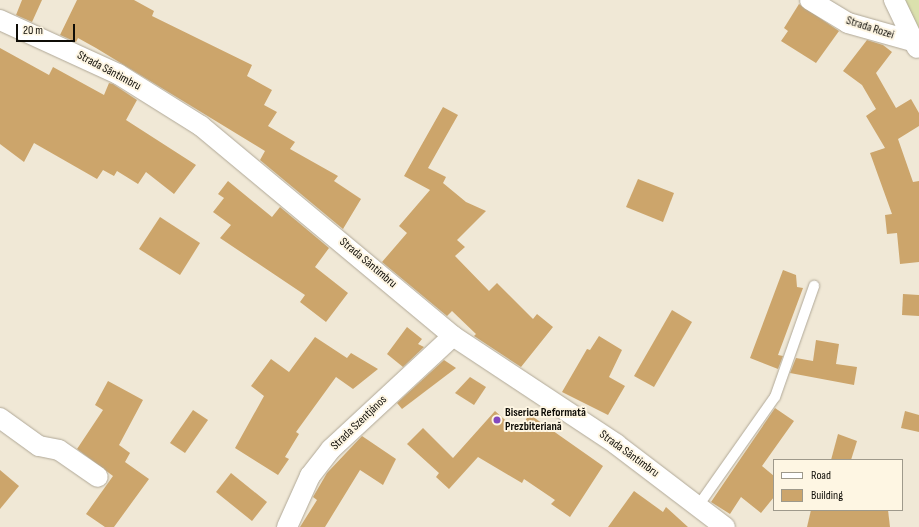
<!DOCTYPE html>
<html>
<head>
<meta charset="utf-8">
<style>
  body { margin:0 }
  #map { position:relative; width:919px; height:527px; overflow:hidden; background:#f0e8d6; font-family:"Sofia Sans Condensed",sans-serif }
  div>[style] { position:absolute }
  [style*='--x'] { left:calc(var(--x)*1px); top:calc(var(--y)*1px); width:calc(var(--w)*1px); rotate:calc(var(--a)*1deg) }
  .green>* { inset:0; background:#dbe1ad }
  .building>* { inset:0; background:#cca56b }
  .roads { filter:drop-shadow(0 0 1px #b0a897) drop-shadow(0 0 1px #b0a897) }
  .lane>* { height:10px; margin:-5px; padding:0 5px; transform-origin:5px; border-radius:5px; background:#fff }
  .street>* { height:20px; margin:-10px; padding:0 10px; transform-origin:10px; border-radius:10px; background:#fff }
  .dots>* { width:11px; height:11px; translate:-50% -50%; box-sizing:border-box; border:2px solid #fef6e3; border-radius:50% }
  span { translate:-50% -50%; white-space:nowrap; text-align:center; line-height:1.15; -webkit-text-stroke:4px #fef6e3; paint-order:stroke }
  .street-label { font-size:12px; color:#0f0d07 }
  .poi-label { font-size:12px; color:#0f0d07; font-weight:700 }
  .left { translate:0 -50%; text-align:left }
  .legend { position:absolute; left:773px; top:459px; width:130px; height:52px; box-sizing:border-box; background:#fef6e3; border:1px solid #9e998b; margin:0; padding:5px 7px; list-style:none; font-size:12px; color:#0f0d07 }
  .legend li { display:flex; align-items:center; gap:8px; height:20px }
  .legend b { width:20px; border:1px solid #9e998b }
  .scale { position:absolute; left:16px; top:24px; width:59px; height:18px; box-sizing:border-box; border:2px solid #0f0d07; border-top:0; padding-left:5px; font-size:12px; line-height:14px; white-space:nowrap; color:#0f0d07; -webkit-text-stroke:3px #fef6e3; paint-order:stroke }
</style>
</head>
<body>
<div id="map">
  <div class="green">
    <div style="clip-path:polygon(901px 0,919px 0,919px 33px)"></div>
  </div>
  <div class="building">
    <div style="clip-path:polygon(22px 0,42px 0,32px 22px,16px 15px)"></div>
    <div style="clip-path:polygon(77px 0,134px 0,154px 11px,152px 16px,252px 65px,247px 76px,272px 90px,264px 105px,277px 112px,268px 126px,295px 142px,290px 149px,338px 176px,334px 181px,361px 199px,343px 229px,260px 160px,265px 151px,96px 48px,78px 38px,76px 42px,60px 35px)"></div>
    <div style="clip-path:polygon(799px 4px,839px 31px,816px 63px,781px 41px,788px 31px,784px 28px)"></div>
    <div style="clip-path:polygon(867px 40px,883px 45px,892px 52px,876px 73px,896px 108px,911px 99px,919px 113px,919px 126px,898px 139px,913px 182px,919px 181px,919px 262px,900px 264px,897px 233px,887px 234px,885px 215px,892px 214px,870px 153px,885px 148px,866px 116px,876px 109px,862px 85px,843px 71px)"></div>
    <div style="clip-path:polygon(0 48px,49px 75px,53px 67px,104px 95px,109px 83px,113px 84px,137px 100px,126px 120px,196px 165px,174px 194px,146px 172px,138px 184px,117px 171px,114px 176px,103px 170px,97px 179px,34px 143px,24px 162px,0 144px)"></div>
    <div style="clip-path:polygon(443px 107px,458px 115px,428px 168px,446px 177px,443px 183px,466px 202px,486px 211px,457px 240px,465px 247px,455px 256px,489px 291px,497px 283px,533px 319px,537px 314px,553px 327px,521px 367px,474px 336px,476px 334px,452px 311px,447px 316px,382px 262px,407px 233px,399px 226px,430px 190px,404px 176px)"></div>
    <div style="clip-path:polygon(638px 179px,674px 193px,663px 222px,626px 207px)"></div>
    <div style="clip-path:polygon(228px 181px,272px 217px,280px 207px,329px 248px,315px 267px,348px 293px,326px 322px,300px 302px,305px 295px,220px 238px,231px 225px,213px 212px,224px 198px,218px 194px)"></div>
    <div style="clip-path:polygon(160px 217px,200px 243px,180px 275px,139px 249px)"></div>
    <div style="clip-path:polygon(783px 270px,796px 275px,797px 287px,803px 288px,778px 355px,783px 356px,778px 369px,750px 358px)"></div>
    <div style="clip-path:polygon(903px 294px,919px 295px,919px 316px,902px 315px)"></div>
    <div style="clip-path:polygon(672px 310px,692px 322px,654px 387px,634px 376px)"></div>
    <div style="clip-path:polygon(407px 327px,422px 339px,418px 344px,424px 347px,403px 367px,387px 354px)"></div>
    <div style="clip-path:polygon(599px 336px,622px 350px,609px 377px,625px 386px,608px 415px,562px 392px,587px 349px,590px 350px)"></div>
    <div style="clip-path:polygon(315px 337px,347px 358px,351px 353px,378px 369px,353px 389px,336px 377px,296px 432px,299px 434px,285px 457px,289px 459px,278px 475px,235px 448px,264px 396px,251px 386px,271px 359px,289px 372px)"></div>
    <div style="clip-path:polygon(816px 340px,839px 344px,836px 364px,857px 367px,854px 385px,790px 373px,796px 358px,813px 361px)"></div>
    <div style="clip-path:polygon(444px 360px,456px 368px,402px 409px,397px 403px)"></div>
    <div style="clip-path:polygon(470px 377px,486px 387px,474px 405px,455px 393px)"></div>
    <div style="clip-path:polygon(108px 381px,143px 400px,119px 445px,130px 453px,125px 462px,149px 479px,114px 527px,105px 527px,86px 514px,113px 476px,77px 449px,103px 410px,95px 405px)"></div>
    <div style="clip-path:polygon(775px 408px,794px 421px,762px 466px,774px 476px,774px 497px,761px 513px,741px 497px,730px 514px,711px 502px)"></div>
    <div style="clip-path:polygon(193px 410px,208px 420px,185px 453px,170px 443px)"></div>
    <div style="clip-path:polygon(495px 411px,519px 432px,529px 414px,603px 466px,570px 517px,551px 504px,555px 500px,524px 479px,522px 483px,478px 457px,449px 489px,436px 477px,439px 473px,407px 444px,423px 428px,453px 458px)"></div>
    <div style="clip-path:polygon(905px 411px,919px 415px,919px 432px,901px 428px)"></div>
    <div style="clip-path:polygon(838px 434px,857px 441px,851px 460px,831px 460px)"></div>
    <div style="clip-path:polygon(362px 436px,396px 459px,383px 485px,360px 470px,325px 527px,300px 527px,317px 500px,313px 497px,327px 473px)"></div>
    <div style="clip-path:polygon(0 470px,19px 486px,0 509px)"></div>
    <div style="clip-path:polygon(231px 473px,267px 502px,252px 521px,216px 492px)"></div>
    <div style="clip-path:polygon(634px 491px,663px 512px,666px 507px,688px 527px,608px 527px)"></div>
    <div style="clip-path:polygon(811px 510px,888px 510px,890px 527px,807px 527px)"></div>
  </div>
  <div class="roads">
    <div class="lane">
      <div style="--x:698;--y:506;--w:133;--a:-54.8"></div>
      <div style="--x:775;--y:397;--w:118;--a:-70.6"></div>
    </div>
    <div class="street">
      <div style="--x:810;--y:0;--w:44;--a:31.2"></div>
      <div style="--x:848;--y:23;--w:66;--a:15.7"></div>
      <div style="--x:894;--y:0;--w:53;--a:64.4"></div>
      <div style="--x:0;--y:20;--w:130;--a:24.6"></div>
      <div style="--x:118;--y:74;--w:98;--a:32.1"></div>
      <div style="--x:201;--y:126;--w:328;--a:39.8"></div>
      <div style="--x:453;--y:336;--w:196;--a:33.5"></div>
      <div style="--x:616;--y:444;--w:137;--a:37.3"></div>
      <div style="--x:0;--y:418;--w:48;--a:35.7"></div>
      <div style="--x:39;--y:446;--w:20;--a:11"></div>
      <div style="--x:59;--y:450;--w:47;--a:34.7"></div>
      <div style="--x:287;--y:527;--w:56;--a:-65.7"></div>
      <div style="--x:310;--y:476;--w:34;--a:-52"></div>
      <div style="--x:331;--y:449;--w:166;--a:-42.8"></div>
    </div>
  </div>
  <div class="dots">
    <div style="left:497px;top:420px;background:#8249bf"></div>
  </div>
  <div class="street-label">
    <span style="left:870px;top:28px;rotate:18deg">Strada Rozei</span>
    <span style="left:109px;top:71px;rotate:28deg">Strada Sântimbru</span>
    <span style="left:368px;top:263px;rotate:40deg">Strada Sântimbru</span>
    <span style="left:359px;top:423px;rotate:-44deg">Strada Szentjános</span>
    <span style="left:629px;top:454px;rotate:36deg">Strada Sântimbru</span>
  </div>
  <div class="poi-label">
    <span class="left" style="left:505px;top:420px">Biserica Reformată<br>Prezbiteriană</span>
  </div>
  <ul class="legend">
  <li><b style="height:5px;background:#fff"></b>Road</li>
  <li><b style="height:11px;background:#cca56b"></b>Building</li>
  </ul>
  <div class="scale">20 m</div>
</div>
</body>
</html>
